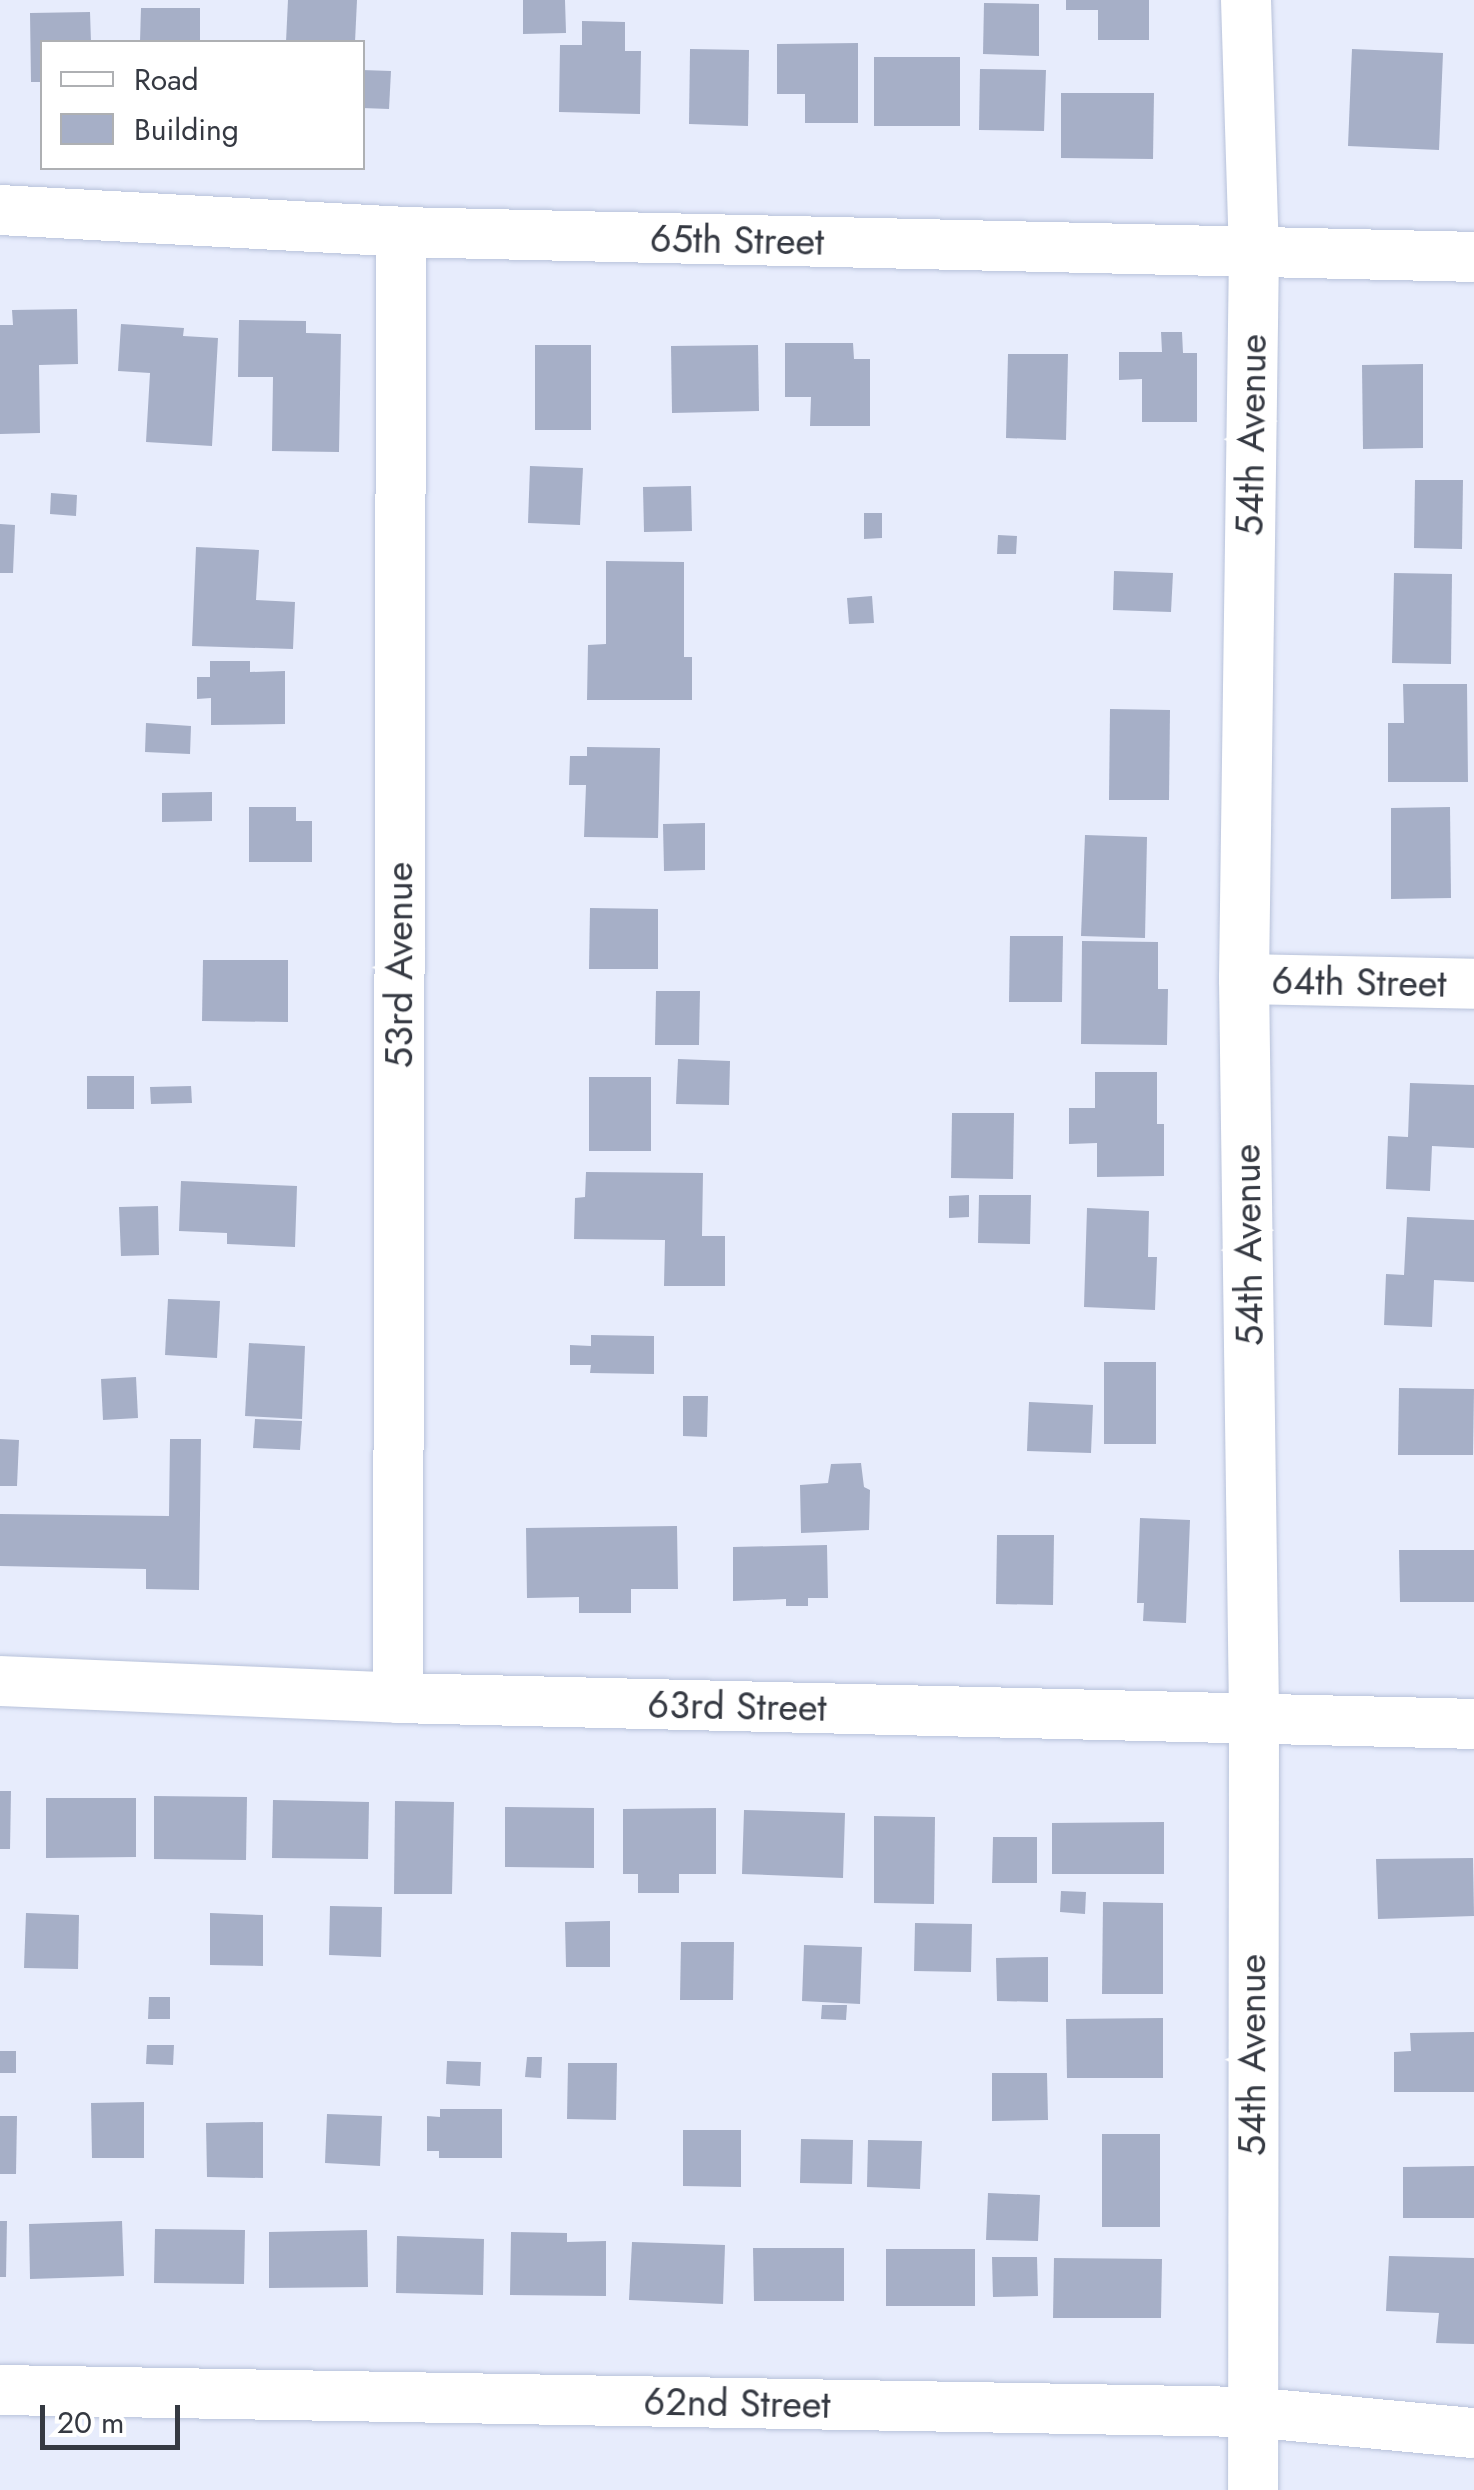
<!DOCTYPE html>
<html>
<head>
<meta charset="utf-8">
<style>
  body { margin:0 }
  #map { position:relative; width:1474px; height:2490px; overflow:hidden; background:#e7ecfc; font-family:Jost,sans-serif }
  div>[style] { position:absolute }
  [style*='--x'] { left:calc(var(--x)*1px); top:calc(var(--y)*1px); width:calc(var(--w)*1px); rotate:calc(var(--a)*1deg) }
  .building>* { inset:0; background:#a6afc7 }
  .roads { filter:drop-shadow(0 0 2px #b8c2da) drop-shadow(0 0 2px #b8c2da) }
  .minor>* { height:50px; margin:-25px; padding:0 25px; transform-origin:25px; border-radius:25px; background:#fff }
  span { translate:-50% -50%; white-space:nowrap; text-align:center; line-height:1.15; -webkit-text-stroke:10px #fff; paint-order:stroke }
  .street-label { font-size:38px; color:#353942 }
  .legend { position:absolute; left:40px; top:40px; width:325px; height:130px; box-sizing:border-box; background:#fff; border:2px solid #aeb0b3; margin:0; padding:12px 18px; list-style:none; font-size:30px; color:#353942 }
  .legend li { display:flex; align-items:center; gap:20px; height:50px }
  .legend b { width:50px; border:2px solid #aeb0b3 }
  .scale { position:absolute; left:40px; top:2405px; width:140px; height:45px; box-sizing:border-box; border:5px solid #353942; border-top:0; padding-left:12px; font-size:30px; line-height:35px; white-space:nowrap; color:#353942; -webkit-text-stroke:8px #fff; paint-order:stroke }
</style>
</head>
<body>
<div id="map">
  <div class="building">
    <div style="clip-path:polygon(288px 0,357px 0,355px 42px,286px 42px)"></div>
    <div style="clip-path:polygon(523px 0,565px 0,566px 33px,523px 34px)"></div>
    <div style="clip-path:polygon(1066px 0,1149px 0,1149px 40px,1098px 40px,1098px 10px,1066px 10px)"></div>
    <div style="clip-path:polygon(984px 3px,1039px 4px,1039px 56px,983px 54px)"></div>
    <div style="clip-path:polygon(141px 8px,200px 8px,200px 42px,140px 42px)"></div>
    <div style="clip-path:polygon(90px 12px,91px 42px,42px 42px,42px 82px,31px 82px,30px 13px)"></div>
    <div style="clip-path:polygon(582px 21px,625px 22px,625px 51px,641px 51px,640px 114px,559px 112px,560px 45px,582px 45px)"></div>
    <div style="clip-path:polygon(858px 43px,858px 123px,805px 123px,805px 94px,777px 94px,777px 44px)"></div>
    <div style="clip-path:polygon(690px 49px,749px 50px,748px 126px,689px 124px)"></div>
    <div style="clip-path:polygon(1352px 49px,1443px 53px,1439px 150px,1348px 146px)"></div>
    <div style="clip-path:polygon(874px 57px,960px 57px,960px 126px,874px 126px)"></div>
    <div style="clip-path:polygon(980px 69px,1046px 70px,1044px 131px,979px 130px)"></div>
    <div style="clip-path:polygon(362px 70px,391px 71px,389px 109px,362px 108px)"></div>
    <div style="clip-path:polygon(1061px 93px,1154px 93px,1153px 159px,1061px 158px)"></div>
    <div style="clip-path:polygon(77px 309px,78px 364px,39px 365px,40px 433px,0 434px,0 325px,13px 325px,12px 310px)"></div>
    <div style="clip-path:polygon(239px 320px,306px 321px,306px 333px,341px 334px,339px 452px,272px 451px,273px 377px,238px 377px)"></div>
    <div style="clip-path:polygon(121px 324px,184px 328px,183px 336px,218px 338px,212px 446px,146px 442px,150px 373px,118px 371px)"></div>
    <div style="clip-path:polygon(1161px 332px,1182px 332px,1183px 353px,1197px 353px,1197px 422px,1142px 422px,1142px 379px,1119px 380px,1119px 352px,1162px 352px)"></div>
    <div style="clip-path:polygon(785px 343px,853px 343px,854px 359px,870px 359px,870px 426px,810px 426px,811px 397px,785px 397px)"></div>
    <div style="clip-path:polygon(535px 345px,591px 345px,591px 430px,535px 430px)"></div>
    <div style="clip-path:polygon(758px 345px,759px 411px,672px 413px,671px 346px)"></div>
    <div style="clip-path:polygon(1008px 354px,1068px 354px,1066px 440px,1006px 438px)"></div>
    <div style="clip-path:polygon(1423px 364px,1423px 448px,1363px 449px,1362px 365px)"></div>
    <div style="clip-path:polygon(530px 466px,583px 468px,580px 525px,528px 523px)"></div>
    <div style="clip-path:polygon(1415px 480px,1463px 480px,1462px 549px,1414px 548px)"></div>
    <div style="clip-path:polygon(691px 486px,692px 531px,644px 532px,643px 487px)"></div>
    <div style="clip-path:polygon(51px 493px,77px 495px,76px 516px,50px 514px)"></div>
    <div style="clip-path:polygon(864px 513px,882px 513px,882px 538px,864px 539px)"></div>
    <div style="clip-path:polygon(0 524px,15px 525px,13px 573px,0 573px)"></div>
    <div style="clip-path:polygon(998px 535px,1017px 536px,1016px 554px,997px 554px)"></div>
    <div style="clip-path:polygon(196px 547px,259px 550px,256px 600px,295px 602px,293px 649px,192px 646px)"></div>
    <div style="clip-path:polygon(606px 561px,684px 562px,684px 657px,692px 657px,692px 700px,587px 700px,588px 645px,606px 644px)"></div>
    <div style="clip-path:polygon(1114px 571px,1173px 573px,1171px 612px,1113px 610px)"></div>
    <div style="clip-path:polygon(1394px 573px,1452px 574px,1451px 664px,1392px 663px)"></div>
    <div style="clip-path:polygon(872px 596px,874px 623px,849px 624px,847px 598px)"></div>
    <div style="clip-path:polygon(210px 661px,250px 661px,250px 672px,285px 671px,285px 724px,211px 725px,211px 698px,197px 699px,197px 677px,210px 677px)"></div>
    <div style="clip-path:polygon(1403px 684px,1467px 684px,1468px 782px,1388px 782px,1388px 723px,1404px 723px)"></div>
    <div style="clip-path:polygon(1110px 709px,1170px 710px,1169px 800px,1109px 800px)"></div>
    <div style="clip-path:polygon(146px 723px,191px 726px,190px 754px,145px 752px)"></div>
    <div style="clip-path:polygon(587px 747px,660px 748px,658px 838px,584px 837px,586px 785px,569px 785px,570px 756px,587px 756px)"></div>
    <div style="clip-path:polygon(212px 792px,212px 821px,162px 822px,162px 793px)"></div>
    <div style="clip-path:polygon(249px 807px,296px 807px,296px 821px,312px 821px,312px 862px,249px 862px)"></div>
    <div style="clip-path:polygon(1450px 807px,1451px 898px,1391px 899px,1391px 808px)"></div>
    <div style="clip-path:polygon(705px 823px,705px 870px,664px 871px,663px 824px)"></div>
    <div style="clip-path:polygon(1085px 835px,1147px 837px,1145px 938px,1081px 936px)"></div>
    <div style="clip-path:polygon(590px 908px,658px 909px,658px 969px,589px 969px)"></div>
    <div style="clip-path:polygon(1010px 936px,1063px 936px,1062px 1002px,1009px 1002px)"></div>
    <div style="clip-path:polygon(1082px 941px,1158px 942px,1158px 989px,1168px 989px,1167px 1045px,1081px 1044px)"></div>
    <div style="clip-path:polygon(203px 960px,288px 960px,288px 1022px,202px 1021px)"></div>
    <div style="clip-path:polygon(656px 991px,700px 991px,699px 1045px,655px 1045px)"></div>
    <div style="clip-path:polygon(678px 1059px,730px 1061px,729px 1105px,676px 1104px)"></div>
    <div style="clip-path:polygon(1095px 1072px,1157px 1072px,1157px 1124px,1164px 1124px,1164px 1176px,1097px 1177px,1097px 1143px,1069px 1144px,1069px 1108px,1095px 1108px)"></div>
    <div style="clip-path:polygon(87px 1076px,134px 1076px,134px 1109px,87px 1109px)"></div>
    <div style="clip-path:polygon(589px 1077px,651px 1077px,651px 1151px,589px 1151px)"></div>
    <div style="clip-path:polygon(1410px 1083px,1474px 1085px,1474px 1148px,1432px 1146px,1430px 1191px,1386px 1189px,1388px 1136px,1408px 1137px)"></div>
    <div style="clip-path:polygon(191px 1086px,192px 1103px,151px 1104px,150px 1087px)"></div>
    <div style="clip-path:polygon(952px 1113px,1014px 1113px,1013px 1179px,951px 1178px)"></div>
    <div style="clip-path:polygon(586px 1172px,703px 1173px,702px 1236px,725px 1236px,725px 1286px,664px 1286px,665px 1240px,574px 1239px,575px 1198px,585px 1197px)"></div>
    <div style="clip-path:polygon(181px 1181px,297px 1186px,295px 1247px,227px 1244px,227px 1233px,179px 1231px)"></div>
    <div style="clip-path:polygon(969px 1195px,969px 1217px,949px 1218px,949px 1196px)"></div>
    <div style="clip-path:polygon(979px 1195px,1031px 1195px,1030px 1244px,978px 1243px)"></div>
    <div style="clip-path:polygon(158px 1206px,159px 1255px,121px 1256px,119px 1207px)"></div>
    <div style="clip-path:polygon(1087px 1208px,1149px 1211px,1148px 1257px,1157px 1257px,1155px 1310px,1084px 1307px)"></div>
    <div style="clip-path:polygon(1407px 1217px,1474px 1220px,1474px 1282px,1434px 1280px,1432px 1327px,1384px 1325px,1386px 1274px,1404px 1275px)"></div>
    <div style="clip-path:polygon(168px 1299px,220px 1301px,217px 1358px,165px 1355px)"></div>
    <div style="clip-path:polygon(591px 1335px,654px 1336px,654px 1374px,590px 1373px,591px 1365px,570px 1365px,570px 1345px,591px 1346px)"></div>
    <div style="clip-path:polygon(249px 1343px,305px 1346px,302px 1419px,245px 1416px)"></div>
    <div style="clip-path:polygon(1104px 1362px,1156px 1362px,1156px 1444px,1104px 1444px)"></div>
    <div style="clip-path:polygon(136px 1377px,138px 1418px,103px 1420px,101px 1379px)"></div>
    <div style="clip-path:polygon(1399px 1388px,1474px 1389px,1473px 1455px,1398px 1455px)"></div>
    <div style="clip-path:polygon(683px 1396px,708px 1396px,707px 1437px,683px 1436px)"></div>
    <div style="clip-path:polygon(1029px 1402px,1093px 1405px,1091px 1453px,1027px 1451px)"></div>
    <div style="clip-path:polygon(255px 1419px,302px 1421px,300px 1450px,253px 1448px)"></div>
    <div style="clip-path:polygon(0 1439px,19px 1440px,17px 1486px,0 1486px)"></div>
    <div style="clip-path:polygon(170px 1439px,201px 1439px,199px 1590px,146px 1589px,146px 1569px,0 1566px,0 1514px,169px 1516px)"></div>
    <div style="clip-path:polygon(861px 1463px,864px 1487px,870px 1490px,869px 1530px,801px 1533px,800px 1485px,828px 1483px,831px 1464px)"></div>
    <div style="clip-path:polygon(1140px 1518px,1190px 1520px,1186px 1623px,1143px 1621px,1144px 1603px,1137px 1603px)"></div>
    <div style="clip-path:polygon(677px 1526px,678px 1589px,631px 1589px,631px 1613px,579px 1613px,579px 1597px,527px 1598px,526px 1528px)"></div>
    <div style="clip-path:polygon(997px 1535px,1054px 1535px,1053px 1605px,996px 1604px)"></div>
    <div style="clip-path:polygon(827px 1545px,828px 1598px,808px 1598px,808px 1606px,786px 1606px,786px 1599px,733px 1601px,733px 1547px)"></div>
    <div style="clip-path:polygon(1399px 1550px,1474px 1550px,1474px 1602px,1400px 1602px)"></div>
    <div style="clip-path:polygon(0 1791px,11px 1791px,10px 1849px,0 1849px)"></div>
    <div style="clip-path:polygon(154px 1796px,247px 1797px,246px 1860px,154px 1859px)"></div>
    <div style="clip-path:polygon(46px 1798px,136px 1798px,136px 1857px,46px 1858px)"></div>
    <div style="clip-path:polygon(273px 1800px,369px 1802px,368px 1859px,272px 1858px)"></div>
    <div style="clip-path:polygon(395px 1801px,454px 1802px,452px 1894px,394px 1894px)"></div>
    <div style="clip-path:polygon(505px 1807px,594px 1808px,594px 1868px,505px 1867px)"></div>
    <div style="clip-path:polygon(716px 1808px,716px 1874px,679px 1874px,679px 1893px,638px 1893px,638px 1874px,623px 1874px,623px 1809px)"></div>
    <div style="clip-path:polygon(744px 1810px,845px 1813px,843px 1878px,742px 1874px)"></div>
    <div style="clip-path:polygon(874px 1816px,935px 1817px,934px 1904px,874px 1903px)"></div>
    <div style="clip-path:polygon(1164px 1822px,1164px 1874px,1052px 1874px,1052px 1823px)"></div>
    <div style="clip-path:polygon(993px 1837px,1037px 1837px,1037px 1883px,992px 1883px)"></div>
    <div style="clip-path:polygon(1473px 1858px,1474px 1916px,1378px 1919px,1376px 1859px)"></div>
    <div style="clip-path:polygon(1061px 1891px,1086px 1892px,1085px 1914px,1060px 1912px)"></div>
    <div style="clip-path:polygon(1103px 1902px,1163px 1903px,1163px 1994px,1102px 1994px)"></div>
    <div style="clip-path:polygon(330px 1906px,382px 1907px,381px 1957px,329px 1955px)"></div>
    <div style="clip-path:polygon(26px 1913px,79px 1915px,78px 1969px,24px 1968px)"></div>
    <div style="clip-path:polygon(210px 1913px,263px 1915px,263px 1966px,210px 1965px)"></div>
    <div style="clip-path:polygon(610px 1921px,610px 1967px,566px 1967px,565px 1922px)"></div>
    <div style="clip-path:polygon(915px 1923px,972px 1924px,971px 1972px,914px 1971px)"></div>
    <div style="clip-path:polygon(681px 1942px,734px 1942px,733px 2000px,680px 2000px)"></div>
    <div style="clip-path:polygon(804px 1945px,862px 1947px,860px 2004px,802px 2001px)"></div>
    <div style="clip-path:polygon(1048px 1957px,1048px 2002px,997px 2001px,996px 1958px)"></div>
    <div style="clip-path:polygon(149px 1997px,170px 1997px,170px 2019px,148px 2019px)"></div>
    <div style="clip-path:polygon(822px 2005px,847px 2005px,846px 2020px,821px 2019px)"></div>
    <div style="clip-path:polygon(1163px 2018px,1163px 2078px,1067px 2078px,1066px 2019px)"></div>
    <div style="clip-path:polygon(1474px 2032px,1474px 2092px,1394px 2092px,1394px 2052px,1411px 2051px,1410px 2033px)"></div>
    <div style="clip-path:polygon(147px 2045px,174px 2045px,173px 2065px,146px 2064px)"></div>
    <div style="clip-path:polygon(0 2051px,16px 2051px,16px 2073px,0 2073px)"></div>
    <div style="clip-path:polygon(527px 2057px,542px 2057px,541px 2078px,525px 2077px)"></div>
    <div style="clip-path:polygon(447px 2061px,481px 2062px,480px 2086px,446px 2084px)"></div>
    <div style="clip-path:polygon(568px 2063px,617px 2063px,616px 2120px,567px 2119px)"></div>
    <div style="clip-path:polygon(992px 2073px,1047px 2073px,1048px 2120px,992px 2121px)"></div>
    <div style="clip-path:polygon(144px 2102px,144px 2158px,92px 2158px,91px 2103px)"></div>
    <div style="clip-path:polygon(440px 2109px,502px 2109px,502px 2158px,439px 2158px,439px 2151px,427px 2151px,427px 2116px,440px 2117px)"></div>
    <div style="clip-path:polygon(327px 2114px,382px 2116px,380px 2166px,325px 2163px)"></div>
    <div style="clip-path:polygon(0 2116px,17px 2116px,16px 2174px,0 2174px)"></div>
    <div style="clip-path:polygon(263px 2122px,263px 2178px,207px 2177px,206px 2123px)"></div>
    <div style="clip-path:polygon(683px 2130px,741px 2130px,741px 2187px,683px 2186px)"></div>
    <div style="clip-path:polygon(1102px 2134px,1160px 2134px,1160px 2227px,1102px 2227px)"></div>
    <div style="clip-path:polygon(801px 2139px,853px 2140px,852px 2184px,800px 2183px)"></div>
    <div style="clip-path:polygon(868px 2140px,922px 2141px,920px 2189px,867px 2187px)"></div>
    <div style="clip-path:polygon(1474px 2166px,1474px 2218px,1403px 2218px,1403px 2167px)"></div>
    <div style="clip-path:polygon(988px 2193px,1040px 2195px,1038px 2241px,986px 2240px)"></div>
    <div style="clip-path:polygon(0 2221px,7px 2221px,6px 2277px,0 2277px)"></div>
    <div style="clip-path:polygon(122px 2221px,124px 2276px,30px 2279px,29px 2224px)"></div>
    <div style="clip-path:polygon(155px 2229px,245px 2230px,244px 2284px,154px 2283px)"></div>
    <div style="clip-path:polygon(367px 2230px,368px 2287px,269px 2288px,269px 2232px)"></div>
    <div style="clip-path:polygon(511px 2232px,567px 2233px,567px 2242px,606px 2241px,606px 2296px,510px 2295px)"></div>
    <div style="clip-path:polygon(397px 2236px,484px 2239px,483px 2295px,396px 2293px)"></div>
    <div style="clip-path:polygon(632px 2242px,725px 2245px,723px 2304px,629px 2300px)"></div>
    <div style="clip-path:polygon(753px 2248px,844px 2248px,844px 2301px,754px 2301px)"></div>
    <div style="clip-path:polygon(886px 2249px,975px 2249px,975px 2306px,886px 2306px)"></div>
    <div style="clip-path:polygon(1389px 2256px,1474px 2258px,1474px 2344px,1436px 2343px,1439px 2313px,1386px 2311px)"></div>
    <div style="clip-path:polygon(992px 2257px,1037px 2257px,1038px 2296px,993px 2297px)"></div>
    <div style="clip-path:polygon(1054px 2258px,1162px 2259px,1161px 2318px,1053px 2318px)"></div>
  </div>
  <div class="roads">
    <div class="minor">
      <div style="--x:1246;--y:0;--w:252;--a:88.2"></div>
      <div style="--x:1254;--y:252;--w:727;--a:90.79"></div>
      <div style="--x:1244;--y:979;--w:739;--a:89.22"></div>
      <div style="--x:1254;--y:1718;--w:772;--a:90.07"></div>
      <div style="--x:0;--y:210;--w:402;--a:3.1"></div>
      <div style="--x:401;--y:232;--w:1073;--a:1.33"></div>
      <div style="--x:1244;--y:979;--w:230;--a:1.2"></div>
      <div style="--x:0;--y:1681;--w:398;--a:2.4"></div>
      <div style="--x:398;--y:1698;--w:1076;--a:1.38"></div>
      <div style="--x:398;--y:1698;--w:1466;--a:-89.88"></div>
      <div style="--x:0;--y:2390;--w:1250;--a:1.01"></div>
      <div style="--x:1250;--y:2412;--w:225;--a:5.4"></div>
    </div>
  </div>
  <div class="street-label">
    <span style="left:737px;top:240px;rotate:1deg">65th Street</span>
    <span style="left:1251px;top:435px;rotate:-89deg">54th Avenue</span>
    <span style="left:399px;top:965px;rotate:-90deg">53rd Avenue</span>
    <span style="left:1359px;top:982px;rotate:1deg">64th Street</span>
    <span style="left:1248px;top:1245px;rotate:-91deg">54th Avenue</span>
    <span style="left:737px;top:1706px;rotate:1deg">63rd Street</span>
    <span style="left:1252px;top:2055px;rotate:-90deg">54th Avenue</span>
    <span style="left:737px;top:2403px;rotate:1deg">62nd Street</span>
  </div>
  <ul class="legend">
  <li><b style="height:12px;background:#fff"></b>Road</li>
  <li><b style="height:28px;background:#a6afc7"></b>Building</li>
  </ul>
  <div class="scale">20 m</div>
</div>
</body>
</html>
